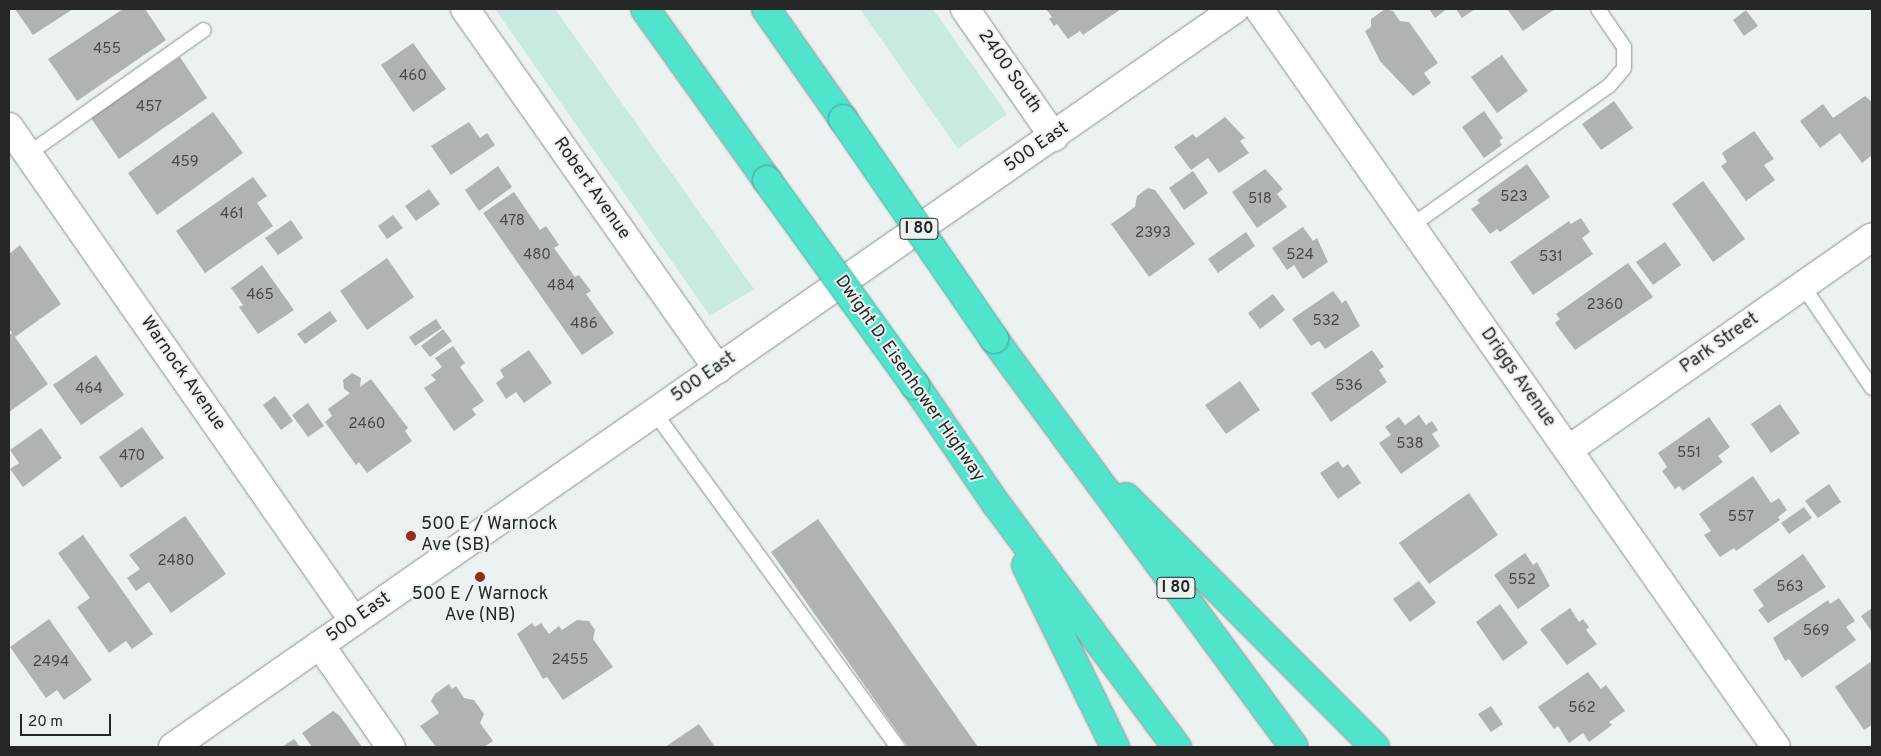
<!DOCTYPE html>
<html>
<head>
<meta charset="utf-8">
<style>
  body { margin:0 }
  #map { position:relative; width:1881px; height:756px; overflow:hidden; background:#ecf2f1; font-family:Overpass,sans-serif }
  div>[style] { position:absolute }
  [style*='--x'] { left:calc(var(--x)*1px); top:calc(var(--y)*1px); width:calc(var(--w)*1px); rotate:calc(var(--a)*1deg) }
  .green>* { inset:0; background:#c9eae3 }
  .building>* { inset:0; background:#afb4b3 }
  .roads { filter:drop-shadow(0 0 1px #8a8f8e) drop-shadow(0 0 1px #8a8f8e) }
  .service>* { height:14px; margin:-7px; padding:0 7px; transform-origin:7px; border-radius:7px; background:#fff }
  .minor>* { height:28px; margin:-14px; padding:0 14px; transform-origin:14px; border-radius:14px; background:#fff }
  .tertiary>* { height:28px; margin:-14px; padding:0 14px; transform-origin:14px; border-radius:14px; background:#fff }
  .motorway>* { height:28px; margin:-14px; padding:0 14px; transform-origin:14px; border-radius:14px; background:#50e4cd }
  .bridges { filter:drop-shadow(0 0 1px #41a293) drop-shadow(0 0 1px #41a293) }
  .motorway-bridge>* { height:28px; margin:-14px; padding:0 14px; transform-origin:14px; border-radius:14px; background:#50e4cd }
  .dots>* { width:14px; height:14px; translate:-50% -50%; box-sizing:border-box; border:2px solid #ecf2f1; border-radius:50% }
  span { translate:-50% -50%; white-space:nowrap; text-align:center; line-height:1.15; -webkit-text-stroke:4px #ecf2f1; paint-order:stroke }
  .number-label { font-size:15px; color:#484a49 }
  .number-label span { -webkit-text-stroke-width:0 }
  .shield-label span { padding:1px 4px; background:#ecf2f1; border:1px solid; border-radius:4px; -webkit-text-stroke-width:0 }
  .shield-label { font-size:16px; color:#252726; font-weight:700 }
  .street-label { font-size:18px; color:#252726 }
  .poi-label { font-size:18px; color:#252726 }
  .left { translate:0 -50%; text-align:left }
  .frame { position:absolute; inset:0; border:10px solid #252726; pointer-events:none }
  .scale { position:absolute; left:20px; top:714px; width:91px; height:22px; box-sizing:border-box; border:2px solid #252726; border-top:0; padding-left:6px; font-size:15px; line-height:18px; white-space:nowrap; color:#252726; -webkit-text-stroke:4px #ecf2f1; paint-order:stroke }
</style>
</head>
<body>
<div id="map">
  <div class="green">
    <div style="clip-path:polygon(495px 9px,555px 9px,754px 289px,710px 316px)"></div>
    <div style="clip-path:polygon(860px 9px,933px 9px,1007px 114px,958px 149px)"></div>
  </div>
  <div class="building">
    <div style="clip-path:polygon(15px 9px,73px 9px,33px 35px)"></div>
    <div style="clip-path:polygon(123px 9px,145px 9px,166px 40px,77px 101px,48px 59px)"></div>
    <div style="clip-path:polygon(1046px 9px,1121px 9px,1083px 35px,1080px 31px,1068px 39px,1057px 24px,1054px 26px,1049px 19px,1052px 17px)"></div>
    <div style="clip-path:polygon(1385px 9px,1393px 11px,1400px 21px,1409px 22px,1438px 63px,1424px 73px,1431px 83px,1413px 96px,1380px 61px,1365px 31px,1371px 27px,1371px 19px)"></div>
    <div style="clip-path:polygon(1429px 9px,1447px 9px,1435px 18px)"></div>
    <div style="clip-path:polygon(1456px 9px,1475px 9px,1462px 18px)"></div>
    <div style="clip-path:polygon(1507px 9px,1555px 9px,1523px 31px)"></div>
    <div style="clip-path:polygon(1746px 10px,1758px 26px,1744px 36px,1733px 20px)"></div>
    <div style="clip-path:polygon(413px 43px,446px 89px,413px 112px,381px 65px)"></div>
    <div style="clip-path:polygon(1502px 55px,1528px 91px,1497px 113px,1471px 77px)"></div>
    <div style="clip-path:polygon(180px 57px,207px 98px,119px 159px,91px 118px)"></div>
    <div style="clip-path:polygon(1865px 96px,1872px 102px,1872px 155px,1862px 163px,1840px 133px,1820px 148px,1800px 121px,1823px 104px,1833px 118px)"></div>
    <div style="clip-path:polygon(1614px 101px,1633px 128px,1601px 150px,1582px 124px)"></div>
    <div style="clip-path:polygon(1484px 111px,1503px 138px,1499px 141px,1502px 145px,1484px 158px,1462px 127px)"></div>
    <div style="clip-path:polygon(213px 112px,243px 153px,157px 215px,128px 173px)"></div>
    <div style="clip-path:polygon(1225px 117px,1245px 138px,1240px 141px,1249px 153px,1219px 173px,1208px 158px,1191px 170px,1174px 147px,1193px 134px,1196px 138px)"></div>
    <div style="clip-path:polygon(469px 122px,480px 138px,487px 133px,495px 145px,451px 175px,431px 146px)"></div>
    <div style="clip-path:polygon(1754px 131px,1774px 159px,1764px 165px,1775px 180px,1746px 201px,1721px 166px,1727px 162px,1722px 153px)"></div>
    <div style="clip-path:polygon(1527px 164px,1550px 197px,1500px 232px,1497px 229px,1490px 234px,1471px 209px,1480px 203px,1477px 200px)"></div>
    <div style="clip-path:polygon(498px 166px,512px 187px,479px 211px,465px 190px)"></div>
    <div style="clip-path:polygon(1265px 169px,1283px 189px,1277px 194px,1287px 207px,1257px 228px,1232px 192px)"></div>
    <div style="clip-path:polygon(1193px 171px,1208px 193px,1184px 210px,1169px 188px)"></div>
    <div style="clip-path:polygon(253px 177px,267px 196px,257px 203px,273px 226px,205px 273px,176px 231px)"></div>
    <div style="clip-path:polygon(1703px 181px,1745px 239px,1713px 262px,1672px 204px)"></div>
    <div style="clip-path:polygon(1148px 188px,1155px 190px,1195px 244px,1149px 277px,1111px 224px,1135px 207px,1137px 196px)"></div>
    <div style="clip-path:polygon(429px 189px,440px 204px,416px 221px,405px 206px)"></div>
    <div style="clip-path:polygon(514px 192px,540px 230px,546px 226px,559px 245px,554px 248px,575px 277px,579px 275px,591px 291px,586px 294px,614px 333px,582px 355px,483px 213px)"></div>
    <div style="clip-path:polygon(393px 215px,403px 228px,387px 239px,378px 226px)"></div>
    <div style="clip-path:polygon(1581px 218px,1590px 232px,1582px 238px,1593px 254px,1533px 295px,1510px 262px,1569px 221px,1571px 224px)"></div>
    <div style="clip-path:polygon(291px 220px,303px 238px,278px 255px,265px 238px)"></div>
    <div style="clip-path:polygon(1303px 227px,1313px 241px,1317px 238px,1328px 262px,1303px 279px,1294px 265px,1287px 270px,1272px 248px)"></div>
    <div style="clip-path:polygon(1246px 232px,1255px 246px,1218px 273px,1208px 259px)"></div>
    <div style="clip-path:polygon(1665px 242px,1681px 265px,1653px 285px,1636px 262px)"></div>
    <div style="clip-path:polygon(20px 245px,61px 304px,15px 337px,48px 384px,9px 412px,9px 335px,12px 333px,9px 328px,9px 254px)"></div>
    <div style="clip-path:polygon(387px 258px,414px 297px,367px 330px,340px 291px)"></div>
    <div style="clip-path:polygon(1628px 263px,1653px 297px,1575px 350px,1555px 323px,1560px 319px,1556px 314px)"></div>
    <div style="clip-path:polygon(262px 265px,294px 310px,258px 334px,239px 307px,243px 305px,231px 288px)"></div>
    <div style="clip-path:polygon(1333px 291px,1342px 303px,1346px 300px,1360px 326px,1325px 349px,1319px 341px,1311px 346px,1292px 319px)"></div>
    <div style="clip-path:polygon(1273px 294px,1285px 310px,1260px 329px,1248px 313px)"></div>
    <div style="clip-path:polygon(330px 311px,337px 321px,305px 344px,297px 334px)"></div>
    <div style="clip-path:polygon(436px 319px,442px 328px,415px 346px,409px 337px)"></div>
    <div style="clip-path:polygon(443px 329px,452px 341px,430px 357px,421px 346px)"></div>
    <div style="clip-path:polygon(453px 346px,465px 363px,460px 367px,484px 401px,472px 409px,476px 415px,454px 431px,424px 388px,436px 380px,431px 375px,442px 367px,435px 358px)"></div>
    <div style="clip-path:polygon(529px 350px,552px 383px,524px 403px,516px 392px,506px 399px,496px 383px,504px 377px,500px 370px)"></div>
    <div style="clip-path:polygon(1372px 350px,1384px 367px,1379px 370px,1387px 382px,1331px 422px,1311px 393px)"></div>
    <div style="clip-path:polygon(96px 355px,124px 395px,81px 425px,53px 385px)"></div>
    <div style="clip-path:polygon(352px 373px,361px 378px,360px 387px,371px 379px,408px 428px,405px 431px,412px 441px,367px 473px,359px 462px,356px 465px,325px 422px,332px 416px,328px 409px,350px 393px,344px 389px,343px 380px)"></div>
    <div style="clip-path:polygon(1240px 381px,1260px 410px,1226px 434px,1205px 405px)"></div>
    <div style="clip-path:polygon(275px 396px,293px 421px,281px 430px,263px 405px)"></div>
    <div style="clip-path:polygon(308px 403px,324px 426px,308px 437px,292px 415px)"></div>
    <div style="clip-path:polygon(1780px 404px,1800px 433px,1771px 453px,1751px 424px)"></div>
    <div style="clip-path:polygon(1419px 415px,1426px 425px,1432px 421px,1438px 430px,1432px 434px,1440px 446px,1401px 474px,1379px 443px,1391px 435px,1385px 427px,1399px 417px,1405px 425px)"></div>
    <div style="clip-path:polygon(1709px 417px,1730px 447px,1718px 456px,1723px 462px,1683px 491px,1679px 486px,1675px 489px,1662px 471px,1667px 467px,1658px 453px)"></div>
    <div style="clip-path:polygon(142px 427px,164px 458px,121px 488px,99px 457px)"></div>
    <div style="clip-path:polygon(41px 428px,62px 458px,23px 487px,10px 469px,19px 463px,10px 450px)"></div>
    <div style="clip-path:polygon(1338px 461px,1343px 468px,1348px 464px,1361px 483px,1338px 499px,1320px 473px)"></div>
    <div style="clip-path:polygon(1753px 476px,1771px 503px,1779px 498px,1787px 510px,1778px 517px,1780px 520px,1736px 551px,1734px 548px,1720px 557px,1704px 535px,1711px 531px,1699px 514px)"></div>
    <div style="clip-path:polygon(1829px 484px,1841px 502px,1818px 518px,1805px 501px)"></div>
    <div style="clip-path:polygon(1469px 493px,1498px 535px,1429px 584px,1399px 543px)"></div>
    <div style="clip-path:polygon(1804px 507px,1812px 518px,1789px 534px,1781px 523px)"></div>
    <div style="clip-path:polygon(185px 516px,226px 574px,171px 613px,149px 582px,136px 591px,127px 578px,140px 569px,129px 555px)"></div>
    <div style="clip-path:polygon(818px 519px,978px 747px,908px 747px,771px 552px)"></div>
    <div style="clip-path:polygon(83px 535px,153px 634px,132px 649px,126px 641px,109px 653px,77px 607px,90px 598px,58px 553px)"></div>
    <div style="clip-path:polygon(1525px 553px,1533px 565px,1537px 562px,1550px 586px,1518px 609px,1494px 575px)"></div>
    <div style="clip-path:polygon(1803px 554px,1826px 587px,1768px 623px,1758px 610px,1764px 606px,1753px 590px)"></div>
    <div style="clip-path:polygon(1419px 581px,1436px 603px,1410px 622px,1393px 599px)"></div>
    <div style="clip-path:polygon(1839px 598px,1855px 621px,1846px 627px,1856px 640px,1802px 678px,1789px 659px,1785px 661px,1773px 638px,1828px 600px,1830px 604px)"></div>
    <div style="clip-path:polygon(1500px 604px,1528px 643px,1503px 661px,1476px 622px)"></div>
    <div style="clip-path:polygon(1570px 608px,1579px 622px,1583px 619px,1589px 627px,1586px 630px,1597px 644px,1567px 665px,1540px 629px)"></div>
    <div style="clip-path:polygon(1872px 608px,1872px 632px,1861px 616px)"></div>
    <div style="clip-path:polygon(49px 619px,92px 680px,64px 700px,57px 690px,46px 698px,10px 647px)"></div>
    <div style="clip-path:polygon(577px 620px,589px 621px,595px 630px,593px 639px,613px 667px,563px 700px,547px 677px,543px 679px,517px 634px,532px 623px,535px 627px,541px 623px,549px 634px,559px 626px,562px 630px)"></div>
    <div style="clip-path:polygon(1872px 661px,1872px 725px,1864px 730px,1835px 687px)"></div>
    <div style="clip-path:polygon(1588px 672px,1601px 689px,1606px 685px,1625px 711px,1609px 722px,1612px 725px,1589px 742px,1583px 733px,1569px 743px,1558px 726px,1554px 729px,1538px 707px)"></div>
    <div style="clip-path:polygon(449px 684px,452px 689px,456px 686px,464px 698px,474px 700px,484px 714px,480px 723px,493px 741px,484px 747px,436px 747px,420px 726px,439px 713px,431px 701px,435px 694px)"></div>
    <div style="clip-path:polygon(1491px 706px,1503px 724px,1491px 732px,1478px 714px)"></div>
    <div style="clip-path:polygon(333px 711px,340px 716px,362px 747px,312px 747px,302px 733px)"></div>
    <div style="clip-path:polygon(699px 724px,715px 747px,665px 747px)"></div>
    <div style="clip-path:polygon(294px 739px,300px 747px,282px 747px)"></div>
  </div>
  <div class="roads">
    <div class="service">
      <div style="--x:28;--y:154;--w:215;--a:-35.2"></div>
      <div style="--x:1411;--y:226;--w:242;--a:-35.3"></div>
      <div style="--x:1609;--y:86;--w:23;--a:-50"></div>
      <div style="--x:1624;--y:68;--w:21;--a:-90"></div>
      <div style="--x:1624;--y:47;--w:46;--a:-124.4"></div>
      <div style="--x:1803;--y:286;--w:123;--a:55.9"></div>
      <div style="--x:655;--y:413;--w:413;--a:54"></div>
    </div>
    <div class="minor">
      <div style="--x:465;--y:9;--w:440;--a:54.9"></div>
      <div style="--x:965;--y:9;--w:156;--a:55.2"></div>
      <div style="--x:1259;--y:9;--w:901;--a:54.99"></div>
      <div style="--x:9;--y:127;--w:603;--a:55.07"></div>
      <div style="--x:1568;--y:450;--w:371;--a:-35"></div>
      <div style="--x:320;--y:645;--w:124;--a:55.2"></div>
    </div>
    <div class="tertiary">
      <div style="--x:173;--y:747;--w:1293;--a:-34.8"></div>
    </div>
    <div class="motorway">
      <div style="--x:645;--y:9;--w:210;--a:54.5"></div>
      <div style="--x:766;--y:9;--w:134;--a:55"></div>
      <div style="--x:994;--y:339;--w:506;--a:53.67"></div>
      <div style="--x:915;--y:385;--w:145;--a:55.7"></div>
      <div style="--x:997;--y:505;--w:302;--a:53.4"></div>
      <div style="--x:1126;--y:497;--w:353;--a:45.1"></div>
      <div style="--x:1026;--y:565;--w:203;--a:63.9"></div>
    </div>
  </div>
  <div class="bridges">
    <div class="motorway-bridge">
      <div style="--x:843;--y:119;--w:267;--a:55.5"></div>
      <div style="--x:767;--y:180;--w:253;--a:54.2"></div>
    </div>
  </div>
  <div class="dots">
    <div style="left:411px;top:536px;background:#952b1d"></div>
    <div style="left:480px;top:577px;background:#952b1d"></div>
  </div>
  <div class="number-label">
    <span style="left:107px;top:50px">455</span>
    <span style="left:413px;top:77px">460</span>
    <span style="left:149px;top:108px">457</span>
    <span style="left:185px;top:163px">459</span>
    <span style="left:1514px;top:198px">523</span>
    <span style="left:1260px;top:200px">518</span>
    <span style="left:232px;top:215px">461</span>
    <span style="left:512px;top:222px">478</span>
    <span style="left:1153px;top:234px">2393</span>
    <span style="left:537px;top:256px">480</span>
    <span style="left:1300px;top:256px">524</span>
    <span style="left:1551px;top:258px">531</span>
    <span style="left:561px;top:287px">484</span>
    <span style="left:260px;top:296px">465</span>
    <span style="left:1605px;top:306px">2360</span>
    <span style="left:1326px;top:322px">532</span>
    <span style="left:584px;top:325px">486</span>
    <span style="left:1349px;top:387px">536</span>
    <span style="left:89px;top:390px">464</span>
    <span style="left:367px;top:425px">2460</span>
    <span style="left:1410px;top:445px">538</span>
    <span style="left:1689px;top:454px">551</span>
    <span style="left:132px;top:457px">470</span>
    <span style="left:1741px;top:518px">557</span>
    <span style="left:176px;top:562px">2480</span>
    <span style="left:1522px;top:581px">552</span>
    <span style="left:1790px;top:588px">563</span>
    <span style="left:1816px;top:632px">569</span>
    <span style="left:570px;top:661px">2455</span>
    <span style="left:51px;top:663px">2494</span>
    <span style="left:1582px;top:709px">562</span>
  </div>
  <div class="shield-label">
    <span style="left:919px;top:229px">I 80</span>
    <span style="left:1176px;top:588px">I 80</span>
  </div>
  <div class="street-label">
    <span style="left:1009px;top:72px;rotate:55deg">2400 South</span>
    <span style="left:1037px;top:148px;rotate:-35deg">500 East</span>
    <span style="left:591px;top:189px;rotate:55deg">Robert Avenue</span>
    <span style="left:1720px;top:344px;rotate:-35deg">Park Street</span>
    <span style="left:182px;top:374px;rotate:55deg">Warnock Avenue</span>
    <span style="left:704px;top:378px;rotate:-35deg">500 East</span>
    <span style="left:1517px;top:378px;rotate:55deg">Driggs Avenue</span>
    <span style="left:909px;top:379px;rotate:55deg">Dwight D. Eisenhower Highway</span>
    <span style="left:359px;top:618px;rotate:-35deg">500 East</span>
  </div>
  <div class="poi-label">
    <span class="left" style="left:421px;top:536px">500 E / Warnock<br>Ave (SB)</span>
    <span style="left:480px;top:606px">500 E / Warnock<br>Ave (NB)</span>
  </div>
  <div class="frame"></div>
  <div class="scale">20 m</div>
</div>
</body>
</html>
